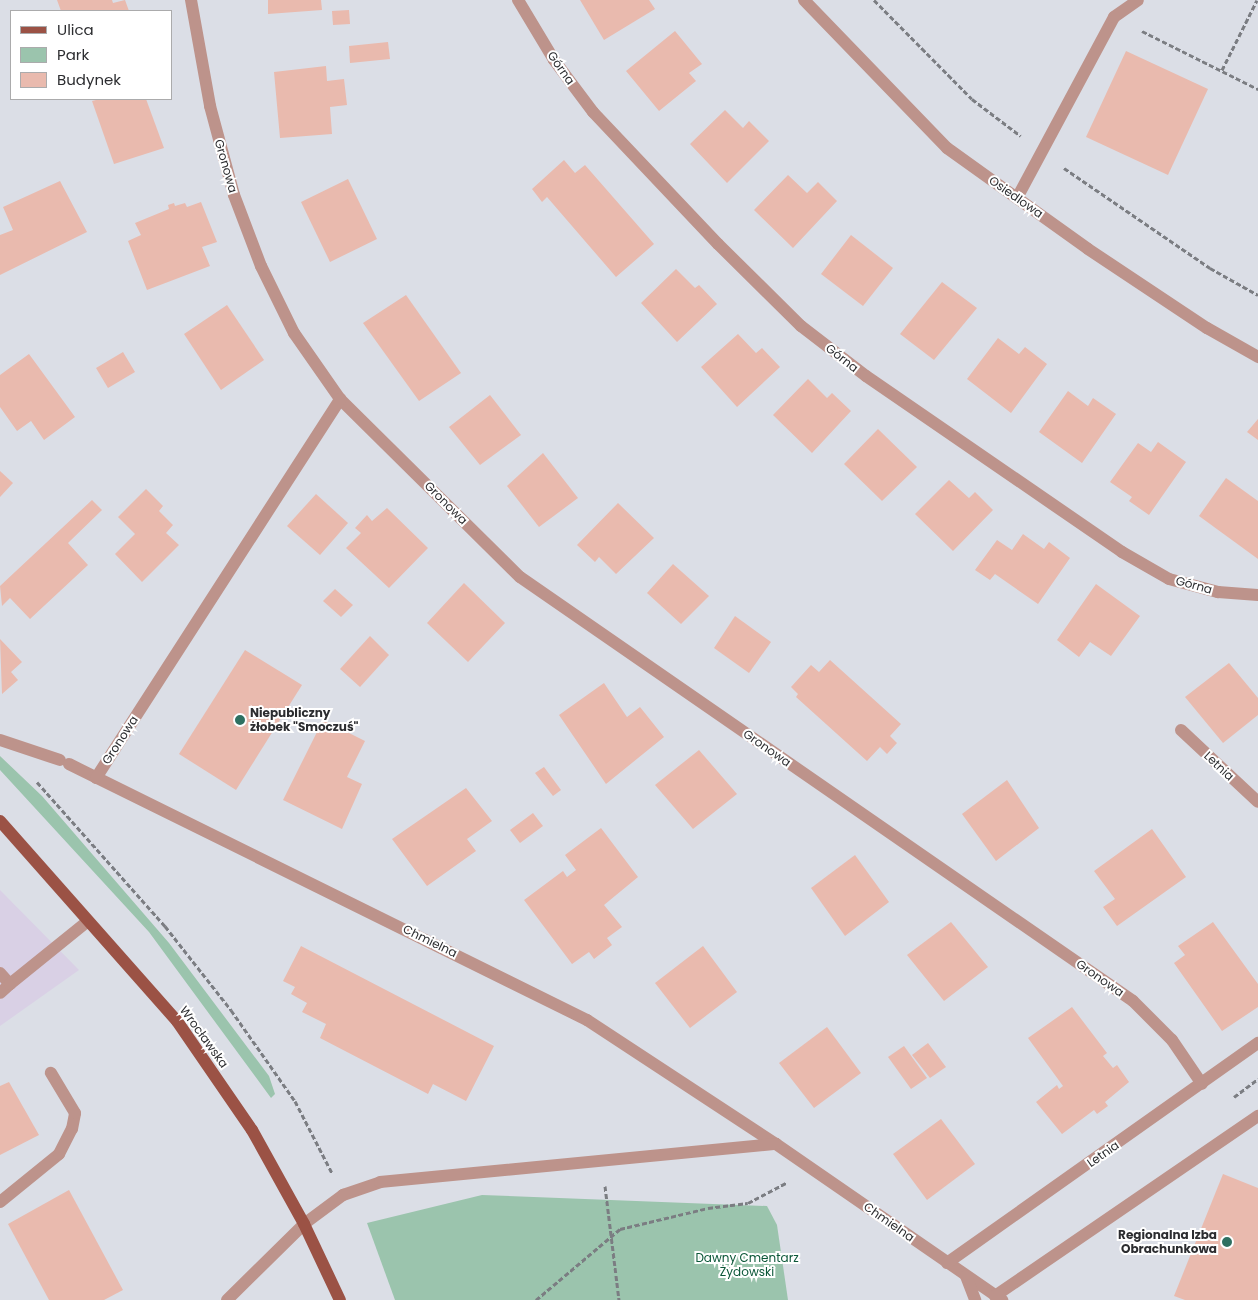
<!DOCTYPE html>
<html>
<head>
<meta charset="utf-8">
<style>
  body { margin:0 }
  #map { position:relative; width:1258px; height:1300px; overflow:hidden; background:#dbdee6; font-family:Poppins,sans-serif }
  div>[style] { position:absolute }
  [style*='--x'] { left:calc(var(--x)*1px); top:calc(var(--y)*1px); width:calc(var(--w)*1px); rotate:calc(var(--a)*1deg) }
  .commercial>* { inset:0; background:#d9d0e5 }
  .green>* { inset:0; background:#9bc4ad }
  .building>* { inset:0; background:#e9baae }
  .path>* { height:3px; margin-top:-1.5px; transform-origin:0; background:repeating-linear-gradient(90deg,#7b7d82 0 5px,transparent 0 7.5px) }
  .minor>* { height:12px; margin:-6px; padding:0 6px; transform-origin:6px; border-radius:6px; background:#bd938b }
  .major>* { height:12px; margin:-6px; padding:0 6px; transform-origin:6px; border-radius:6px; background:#9b5245 }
  .dots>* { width:14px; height:14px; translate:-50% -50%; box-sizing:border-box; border:2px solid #fff; border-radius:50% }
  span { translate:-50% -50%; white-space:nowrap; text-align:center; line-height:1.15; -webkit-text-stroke:4px #fff; paint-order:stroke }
  .street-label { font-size:12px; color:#2c2d30 }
  .poi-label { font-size:12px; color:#2c2d30; font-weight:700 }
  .left { translate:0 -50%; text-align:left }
  .right { translate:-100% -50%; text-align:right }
  .park-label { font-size:12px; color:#0b5738 }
  .legend { position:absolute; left:10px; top:10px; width:162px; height:90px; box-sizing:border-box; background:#fff; border:1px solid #ababac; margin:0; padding:6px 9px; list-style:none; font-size:15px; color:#2c2d30 }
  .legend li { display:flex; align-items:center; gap:10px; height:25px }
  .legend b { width:25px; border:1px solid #ababac }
</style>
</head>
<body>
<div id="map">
  <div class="commercial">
    <div style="clip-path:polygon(0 890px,79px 970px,0 1026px)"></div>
  </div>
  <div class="green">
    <div style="clip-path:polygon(0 756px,42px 796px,169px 943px,269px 1076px,275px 1094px,271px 1098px,149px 932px,0 770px)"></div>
    <div style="clip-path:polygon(482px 1195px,767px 1206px,777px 1225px,788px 1300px,395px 1300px,367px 1223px)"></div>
  </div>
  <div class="building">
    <div style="clip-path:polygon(57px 0,112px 0,113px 3px,125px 0,129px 11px,61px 11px)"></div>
    <div style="clip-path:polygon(268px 0,321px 0,322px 10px,268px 14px)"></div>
    <div style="clip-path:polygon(580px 0,649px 0,655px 9px,604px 40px)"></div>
    <div style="clip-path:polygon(349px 10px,350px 24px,333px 25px,332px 11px)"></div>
    <div style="clip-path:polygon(675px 31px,702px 64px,689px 73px,696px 81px,659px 111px,626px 71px)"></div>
    <div style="clip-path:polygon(388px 42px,390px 59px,350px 63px,349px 46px)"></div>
    <div style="clip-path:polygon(1126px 51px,1208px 89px,1168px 175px,1086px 137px)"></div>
    <div style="clip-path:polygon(326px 66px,327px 81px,344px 79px,347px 105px,330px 107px,332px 134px,280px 138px,274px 72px)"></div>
    <div style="clip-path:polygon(100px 99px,146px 99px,164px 148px,114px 164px,92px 101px)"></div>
    <div style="clip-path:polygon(725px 110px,743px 128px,749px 121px,769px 141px,727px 183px,690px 144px)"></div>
    <div style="clip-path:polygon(564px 160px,575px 173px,585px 165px,654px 244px,616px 277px,547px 197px,542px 202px,532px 189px)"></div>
    <div style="clip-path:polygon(788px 175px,807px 193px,818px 182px,837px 201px,793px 248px,754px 210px)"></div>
    <div style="clip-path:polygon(348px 179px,377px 239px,330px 262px,301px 202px)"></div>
    <div style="clip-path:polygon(60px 181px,87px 232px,0 275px,0 235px,13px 230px,3px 207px)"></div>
    <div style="clip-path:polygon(201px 202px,217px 242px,202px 247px,210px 266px,147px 290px,128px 241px,141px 235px,135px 223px,169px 209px,168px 205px,174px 203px,175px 206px,185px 203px,187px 207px)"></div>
    <div style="clip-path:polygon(851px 235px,893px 268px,863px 306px,821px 274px)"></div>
    <div style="clip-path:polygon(676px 269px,695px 288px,699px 285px,717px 304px,677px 342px,641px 303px)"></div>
    <div style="clip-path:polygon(942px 282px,977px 308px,934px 360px,900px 334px)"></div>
    <div style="clip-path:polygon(406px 295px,461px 373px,419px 401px,363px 323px)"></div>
    <div style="clip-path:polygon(227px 305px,264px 360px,221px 390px,184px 334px)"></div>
    <div style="clip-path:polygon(738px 334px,756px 353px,762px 348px,780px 367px,737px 407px,701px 367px)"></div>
    <div style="clip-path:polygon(998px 338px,1019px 354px,1025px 347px,1047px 364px,1011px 413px,967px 379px)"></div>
    <div style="clip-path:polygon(123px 352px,135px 372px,108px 388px,96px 368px)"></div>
    <div style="clip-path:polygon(29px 354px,75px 417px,44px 440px,31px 421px,17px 431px,0 407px,0 375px)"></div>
    <div style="clip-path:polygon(808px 379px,827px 398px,832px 393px,851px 411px,812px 453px,773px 415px)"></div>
    <div style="clip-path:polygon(1068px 391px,1088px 406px,1093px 398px,1116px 414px,1082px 463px,1039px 432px)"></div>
    <div style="clip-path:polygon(490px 395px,521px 435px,480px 465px,449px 427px)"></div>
    <div style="clip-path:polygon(1258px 419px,1258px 440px,1247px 432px)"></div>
    <div style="clip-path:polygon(878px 429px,917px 467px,882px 501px,844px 464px)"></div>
    <div style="clip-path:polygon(1158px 442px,1186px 462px,1149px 515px,1129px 501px,1132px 497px,1110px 482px,1138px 443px,1151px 452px)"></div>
    <div style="clip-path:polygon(543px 453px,578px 498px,539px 527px,507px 486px)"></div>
    <div style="clip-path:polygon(0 471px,13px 483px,0 497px)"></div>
    <div style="clip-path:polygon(1226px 478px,1258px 501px,1258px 559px,1199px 516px)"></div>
    <div style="clip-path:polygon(949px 480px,969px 498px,975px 492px,993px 510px,953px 551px,915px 514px)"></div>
    <div style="clip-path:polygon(146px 489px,163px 506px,159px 511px,173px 525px,166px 533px,179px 545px,142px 582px,115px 554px,135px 534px,118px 517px)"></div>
    <div style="clip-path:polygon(316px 494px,348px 523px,320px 555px,287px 526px)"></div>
    <div style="clip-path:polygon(92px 500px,102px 510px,68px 543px,88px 565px,30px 619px,10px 598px,2px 606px,0 586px)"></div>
    <div style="clip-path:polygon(618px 503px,654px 538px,616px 574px,599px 557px,595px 562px,577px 545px)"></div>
    <div style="clip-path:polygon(387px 508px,428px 548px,389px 588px,346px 548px,361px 533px,355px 528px,367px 515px,372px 521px)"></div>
    <div style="clip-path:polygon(1023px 534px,1044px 549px,1049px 542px,1070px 558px,1038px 604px,995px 574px,990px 580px,975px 570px,997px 540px,1012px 550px)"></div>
    <div style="clip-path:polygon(673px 564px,709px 596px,681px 624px,647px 593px)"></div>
    <div style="clip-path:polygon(464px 583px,505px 623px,468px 662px,427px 623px)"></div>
    <div style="clip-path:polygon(1096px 584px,1140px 616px,1111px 656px,1090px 642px,1079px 657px,1057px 640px)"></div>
    <div style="clip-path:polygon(335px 589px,353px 605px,341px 617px,323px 601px)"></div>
    <div style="clip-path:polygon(735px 616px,771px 642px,749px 673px,714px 648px)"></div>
    <div style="clip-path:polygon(370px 636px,389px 655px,360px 687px,340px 669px)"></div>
    <div style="clip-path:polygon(0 639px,22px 662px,11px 672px,18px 680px,2px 694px)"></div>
    <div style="clip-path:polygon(245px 650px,302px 685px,236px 790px,179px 754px)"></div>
    <div style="clip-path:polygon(830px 660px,901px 724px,890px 736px,897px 743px,887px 754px,880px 747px,867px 761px,796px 697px,798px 694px,791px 687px,811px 665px,819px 672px)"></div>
    <div style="clip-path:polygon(1229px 663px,1258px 698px,1258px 715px,1223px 743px,1185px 697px)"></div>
    <div style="clip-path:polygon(604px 683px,627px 717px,640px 707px,664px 737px,606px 784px,559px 715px)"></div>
    <div style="clip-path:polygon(323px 720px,365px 741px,347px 777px,362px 784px,342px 829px,283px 800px)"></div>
    <div style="clip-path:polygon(699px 750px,737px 794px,693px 829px,655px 785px)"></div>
    <div style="clip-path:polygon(544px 767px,561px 790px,553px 796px,535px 773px)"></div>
    <div style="clip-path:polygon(1007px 780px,1039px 828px,996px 861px,962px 814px)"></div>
    <div style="clip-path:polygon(466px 788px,492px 821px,467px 839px,476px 851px,427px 886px,392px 839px)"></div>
    <div style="clip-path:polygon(533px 813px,543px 826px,520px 843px,510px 830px)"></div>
    <div style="clip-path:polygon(601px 828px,638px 877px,604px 905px,622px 927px,607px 938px,612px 945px,594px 959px,589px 952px,572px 964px,524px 900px,563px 871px,567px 877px,576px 870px,565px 855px)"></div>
    <div style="clip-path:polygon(1152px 829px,1186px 877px,1117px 926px,1103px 907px,1115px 899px,1094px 871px)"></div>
    <div style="clip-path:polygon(855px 855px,889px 902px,845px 936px,811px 888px)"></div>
    <div style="clip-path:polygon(951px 922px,988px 967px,944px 1001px,907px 955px)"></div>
    <div style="clip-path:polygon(1213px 922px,1258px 984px,1258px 1007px,1222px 1031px,1174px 963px,1185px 955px,1178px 946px)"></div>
    <div style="clip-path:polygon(301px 946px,494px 1046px,466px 1101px,433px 1084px,428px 1094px,320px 1038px,326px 1024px,302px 1012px,307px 1003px,291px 994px,295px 987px,283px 981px)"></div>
    <div style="clip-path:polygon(703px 946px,737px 992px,690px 1028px,655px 983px)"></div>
    <div style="clip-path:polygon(1072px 1007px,1107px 1053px,1103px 1056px,1113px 1068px,1117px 1065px,1129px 1082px,1105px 1102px,1108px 1106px,1097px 1114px,1094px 1110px,1062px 1134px,1036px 1102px,1057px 1085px,1059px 1089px,1063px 1086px,1028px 1038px)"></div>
    <div style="clip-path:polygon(827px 1027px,861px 1073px,814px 1108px,779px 1063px)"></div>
    <div style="clip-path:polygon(928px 1043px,946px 1067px,930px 1078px,912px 1055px)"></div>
    <div style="clip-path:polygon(904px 1046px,927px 1078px,911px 1089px,888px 1057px)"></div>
    <div style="clip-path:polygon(9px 1082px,39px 1135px,0 1155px,0 1086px)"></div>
    <div style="clip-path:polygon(941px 1119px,975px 1164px,927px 1200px,893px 1154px)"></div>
    <div style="clip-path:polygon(1223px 1174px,1258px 1188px,1258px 1300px,1185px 1300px,1174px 1296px)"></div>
    <div style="clip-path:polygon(69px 1190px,123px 1290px,104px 1300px,49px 1300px,8px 1224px)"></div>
  </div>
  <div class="path">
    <div style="--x:874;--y:0;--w:139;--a:45.3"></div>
    <div style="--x:972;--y:99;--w:61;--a:37.1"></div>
    <div style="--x:1142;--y:31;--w:130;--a:26.6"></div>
    <div style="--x:1222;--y:70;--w:78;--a:-63.4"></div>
    <div style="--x:1064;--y:168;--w:177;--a:34.4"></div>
    <div style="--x:1210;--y:268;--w:55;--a:29.4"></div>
    <div style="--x:37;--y:782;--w:193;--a:48.4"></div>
    <div style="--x:165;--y:926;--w:107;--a:51.8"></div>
    <div style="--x:231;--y:1010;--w:111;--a:54.9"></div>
    <div style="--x:295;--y:1101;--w:81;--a:62.8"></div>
    <div style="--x:1234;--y:1097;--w:30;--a:-37"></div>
    <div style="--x:605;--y:1186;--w:115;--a:83"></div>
    <div style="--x:536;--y:1300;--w:110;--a:-40.2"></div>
    <div style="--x:620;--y:1229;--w:90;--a:-13.4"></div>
    <div style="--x:708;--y:1208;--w:40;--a:-7.1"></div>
    <div style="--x:748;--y:1203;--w:43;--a:-27.8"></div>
  </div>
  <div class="minor">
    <div style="--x:191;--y:0;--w:108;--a:79.8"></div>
    <div style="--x:210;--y:106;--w:92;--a:74.9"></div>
    <div style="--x:234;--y:195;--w:76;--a:69.2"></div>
    <div style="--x:261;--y:266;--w:75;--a:63.8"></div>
    <div style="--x:294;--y:333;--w:80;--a:55.1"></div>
    <div style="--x:340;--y:399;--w:253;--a:44.7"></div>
    <div style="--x:520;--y:577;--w:745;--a:34.67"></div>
    <div style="--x:1133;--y:1001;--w:55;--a:45"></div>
    <div style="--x:1172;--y:1040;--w:53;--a:55.7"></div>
    <div style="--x:518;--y:0;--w:70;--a:59"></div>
    <div style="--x:554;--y:60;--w:65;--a:53.1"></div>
    <div style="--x:593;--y:112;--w:182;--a:46.6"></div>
    <div style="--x:718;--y:244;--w:117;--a:44.7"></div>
    <div style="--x:801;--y:326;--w:82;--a:37.6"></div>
    <div style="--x:866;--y:376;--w:311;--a:34.5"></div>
    <div style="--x:1122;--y:552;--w:54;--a:29.9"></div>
    <div style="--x:1169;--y:579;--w:51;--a:14.9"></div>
    <div style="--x:1218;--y:592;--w:40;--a:4.3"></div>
    <div style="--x:804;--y:0;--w:206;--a:46"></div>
    <div style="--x:947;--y:148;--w:173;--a:35.6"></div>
    <div style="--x:1088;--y:249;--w:143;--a:33.6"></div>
    <div style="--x:1207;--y:328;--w:59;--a:29.6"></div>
    <div style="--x:1017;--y:198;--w:205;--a:-61.8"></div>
    <div style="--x:1114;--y:17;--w:29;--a:-35"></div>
    <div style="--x:1181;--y:730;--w:105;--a:43.1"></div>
    <div style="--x:0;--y:740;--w:63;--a:18.4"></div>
    <div style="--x:69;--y:764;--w:578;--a:26.3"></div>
    <div style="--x:587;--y:1020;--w:226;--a:33.3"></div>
    <div style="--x:776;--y:1144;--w:275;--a:34.6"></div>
    <div style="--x:96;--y:778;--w:451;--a:-57.2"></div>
    <div style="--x:0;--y:973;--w:15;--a:48"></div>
    <div style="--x:10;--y:984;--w:13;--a:138"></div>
    <div style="--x:10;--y:984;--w:100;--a:-38.9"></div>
    <div style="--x:0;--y:1202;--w:76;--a:-39.1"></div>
    <div style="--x:59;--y:1154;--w:28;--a:-63"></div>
    <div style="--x:72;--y:1129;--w:16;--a:-79"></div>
    <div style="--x:75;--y:1113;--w:47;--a:-121"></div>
    <div style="--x:947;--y:1263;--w:381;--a:-35.3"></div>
    <div style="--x:966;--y:1276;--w:26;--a:69"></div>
    <div style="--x:995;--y:1296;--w:319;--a:-34.4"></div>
    <div style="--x:227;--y:1300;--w:108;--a:-44.6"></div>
    <div style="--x:304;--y:1224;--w:49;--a:-36.6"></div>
    <div style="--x:343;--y:1195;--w:39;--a:-19"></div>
    <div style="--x:380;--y:1182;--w:398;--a:-5.5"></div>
  </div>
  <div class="major">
    <div style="--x:0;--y:821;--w:267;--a:48.5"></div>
    <div style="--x:177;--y:1021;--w:132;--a:55.5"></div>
    <div style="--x:252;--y:1130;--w:107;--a:61"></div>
    <div style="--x:304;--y:1224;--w:84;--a:64.7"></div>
  </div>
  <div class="dots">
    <div style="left:240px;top:720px;background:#2e7061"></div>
    <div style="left:1227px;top:1242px;background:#2e7061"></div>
  </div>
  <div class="street-label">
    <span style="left:561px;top:68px;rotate:55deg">Górna</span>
    <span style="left:226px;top:166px;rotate:74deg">Gronowa</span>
    <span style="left:1016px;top:197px;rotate:35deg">Osiedlowa</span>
    <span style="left:842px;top:358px;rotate:38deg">Górna</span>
    <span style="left:446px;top:503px;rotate:45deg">Gronowa</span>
    <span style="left:1194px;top:585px;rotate:15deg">Górna</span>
    <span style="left:120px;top:740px;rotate:-57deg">Gronowa</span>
    <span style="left:767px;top:748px;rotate:35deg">Gronowa</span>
    <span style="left:1219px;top:766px;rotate:43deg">Letnia</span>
    <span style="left:430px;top:941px;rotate:26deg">Chmielna</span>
    <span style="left:1100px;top:978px;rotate:35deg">Gronowa</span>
    <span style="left:204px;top:1037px;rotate:54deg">Wrocławska</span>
    <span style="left:1103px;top:1154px;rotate:-35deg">Letnia</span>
    <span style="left:889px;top:1222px;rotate:35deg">Chmielna</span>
  </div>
  <div class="poi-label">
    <span class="left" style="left:250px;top:720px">Niepubliczny<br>żłobek "Smoczuś"</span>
    <span class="right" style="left:1217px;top:1242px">Regionalna Izba<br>Obrachunkowa</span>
  </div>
  <div class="park-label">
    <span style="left:747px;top:1265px">Dawny Cmentarz<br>Żydowski</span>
  </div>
  <ul class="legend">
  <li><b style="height:6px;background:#9b5245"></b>Ulica</li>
  <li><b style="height:14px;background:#9bc4ad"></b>Park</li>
  <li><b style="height:14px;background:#e9baae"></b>Budynek</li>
  </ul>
</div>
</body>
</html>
